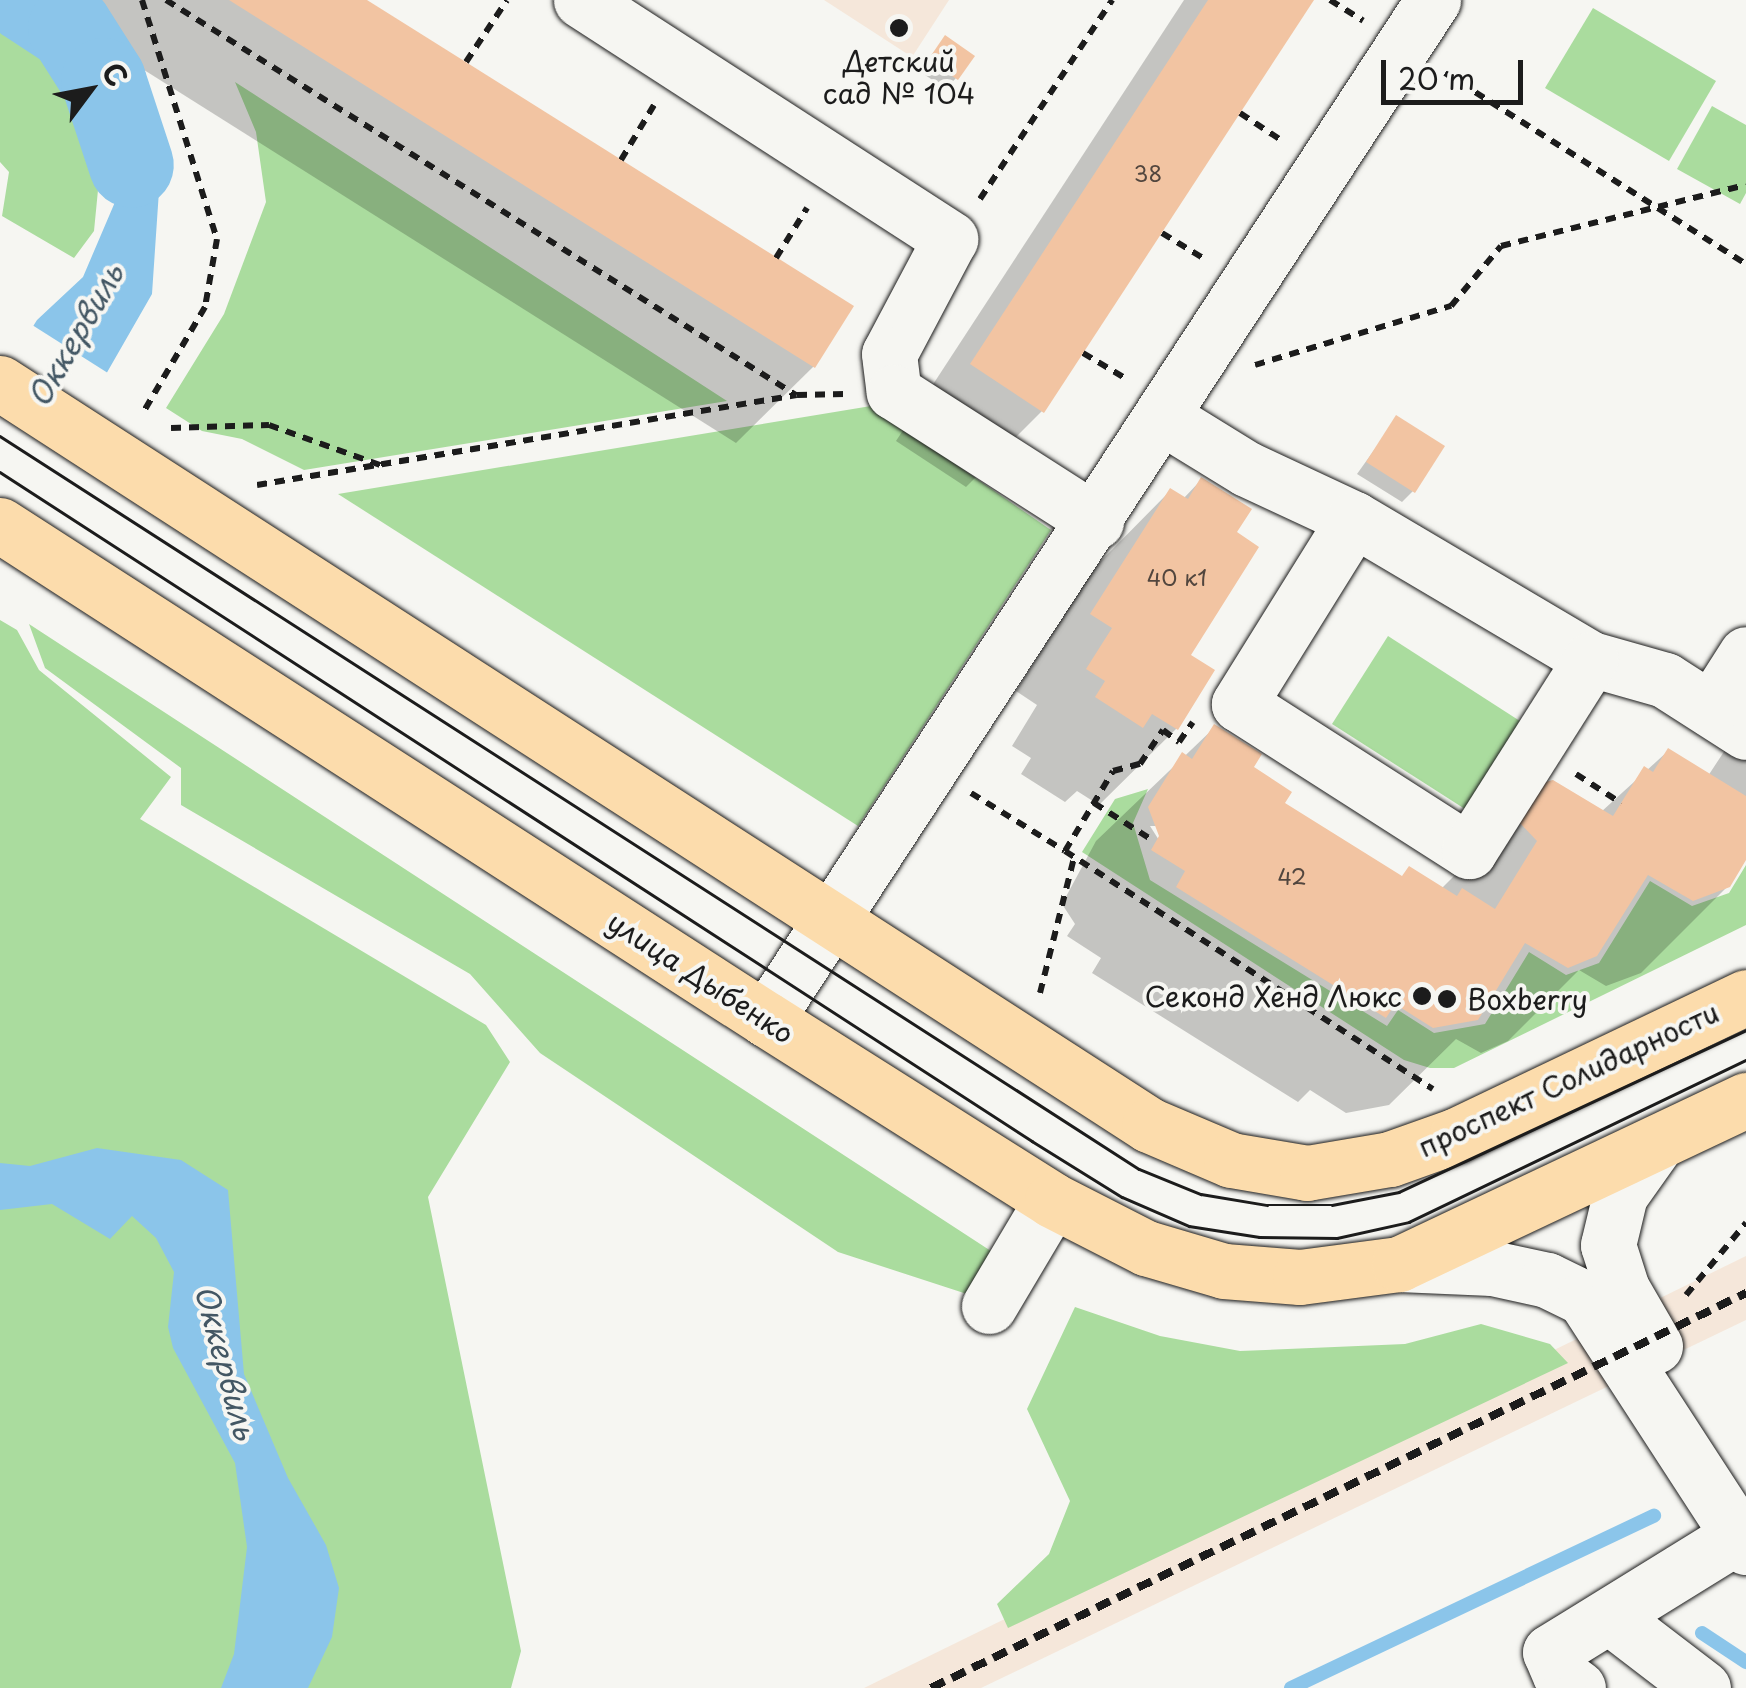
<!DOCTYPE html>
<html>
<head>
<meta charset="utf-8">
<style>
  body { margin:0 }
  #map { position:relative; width:1746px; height:1688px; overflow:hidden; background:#f6f6f2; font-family:"Playpen Sans",sans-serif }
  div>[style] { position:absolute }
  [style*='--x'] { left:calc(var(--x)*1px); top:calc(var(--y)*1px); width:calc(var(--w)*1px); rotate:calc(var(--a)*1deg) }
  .built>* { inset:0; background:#f5e7da }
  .green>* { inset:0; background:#aadc9e }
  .water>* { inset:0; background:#8bc5ea }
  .pier>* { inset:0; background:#f6f6f2 }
  .shadow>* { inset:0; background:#0003 }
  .stream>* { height:14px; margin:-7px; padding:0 7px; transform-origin:7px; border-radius:7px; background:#8bc5ea }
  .river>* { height:85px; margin:-42.5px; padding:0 42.5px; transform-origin:42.5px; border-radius:42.5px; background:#8bc5ea }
  .building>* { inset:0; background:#f2c4a2 }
  .path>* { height:6px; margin-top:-3px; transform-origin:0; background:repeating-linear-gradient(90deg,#1c1c1c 0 10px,transparent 0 18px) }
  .roads { filter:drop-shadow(0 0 2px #1c1c1c) drop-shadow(0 0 2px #1c1c1c) }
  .minor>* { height:55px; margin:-27.5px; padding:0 27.5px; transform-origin:27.5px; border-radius:27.5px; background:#f6f6f2 }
  .major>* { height:55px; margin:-27.5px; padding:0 27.5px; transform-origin:27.5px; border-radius:27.5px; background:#fcdcac }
  .tram>* { height:2.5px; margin:-1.25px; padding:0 1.25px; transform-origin:1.25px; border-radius:1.25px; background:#1c1c1c }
  .rail>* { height:8px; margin-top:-4px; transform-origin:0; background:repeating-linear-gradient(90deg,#1c1c1c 0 15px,transparent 0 23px) }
  .dots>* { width:28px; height:28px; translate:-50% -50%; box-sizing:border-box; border:5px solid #f6f6f2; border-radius:50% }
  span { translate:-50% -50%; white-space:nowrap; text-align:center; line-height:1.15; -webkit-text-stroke:8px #f6f6f2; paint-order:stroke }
  .number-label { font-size:22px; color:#52463e }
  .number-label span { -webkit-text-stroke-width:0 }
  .poi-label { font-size:28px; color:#1c1c1c }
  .right { translate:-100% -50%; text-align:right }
  .left { translate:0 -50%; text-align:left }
  .street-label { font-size:28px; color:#1c1c1c }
  .water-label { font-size:30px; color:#435764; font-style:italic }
  .north { position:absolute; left:40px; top:40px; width:100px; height:100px; -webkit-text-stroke:8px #f6f6f2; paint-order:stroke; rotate:58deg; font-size:28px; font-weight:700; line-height:40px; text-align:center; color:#1c1c1c }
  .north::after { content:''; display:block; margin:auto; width:35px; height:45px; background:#1c1c1c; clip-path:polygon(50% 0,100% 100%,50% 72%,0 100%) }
  .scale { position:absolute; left:1381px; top:60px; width:142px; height:45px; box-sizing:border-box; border:5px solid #1c1c1c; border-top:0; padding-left:12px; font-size:30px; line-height:35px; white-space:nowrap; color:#1c1c1c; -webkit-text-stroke:8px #f6f6f2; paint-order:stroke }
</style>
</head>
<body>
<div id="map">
  <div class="built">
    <div style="clip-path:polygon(824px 0,949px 0,912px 57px)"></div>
    <div style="clip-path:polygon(1746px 1256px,1746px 1320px,981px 1688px,864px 1688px)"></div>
  </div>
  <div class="green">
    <div style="clip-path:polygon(0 8px,61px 55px,102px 149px,94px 231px,74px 258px,2px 216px,9px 172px,0 162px)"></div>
    <div style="clip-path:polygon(1593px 8px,1716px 81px,1669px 161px,1545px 88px)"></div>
    <div style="clip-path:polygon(235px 82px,727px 401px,304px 470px,242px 439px,202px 431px,166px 408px,224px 314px,266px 202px,256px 132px)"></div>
    <div style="clip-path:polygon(1712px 106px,1746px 125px,1746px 193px,1740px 204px,1677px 169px)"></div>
    <div style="clip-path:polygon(871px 406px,1051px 530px,858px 826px,338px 494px)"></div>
    <div style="clip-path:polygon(0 620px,17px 630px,39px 670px,171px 777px,140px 819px,486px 1025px,510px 1062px,428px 1197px,521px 1651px,511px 1688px,0 1688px)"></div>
    <div style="clip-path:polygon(29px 624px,994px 1253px,970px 1295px,838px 1252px,540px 1053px,470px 974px,181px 805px,181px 768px,45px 668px)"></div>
    <div style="clip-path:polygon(1388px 636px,1523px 723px,1468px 811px,1332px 724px)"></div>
    <div style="clip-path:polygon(1148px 789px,1133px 823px,1150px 880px,1387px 1026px,1398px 1010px,1434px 1033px,1485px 1024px,1529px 952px,1566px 975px,1599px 963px,1650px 881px,1692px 906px,1729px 893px,1746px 865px,1746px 925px,1454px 1068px,1430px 1068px,1404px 1060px,1082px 852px,1115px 799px)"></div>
    <div style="clip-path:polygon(1075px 1307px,1160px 1336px,1240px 1351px,1405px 1344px,1481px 1324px,1550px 1344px,1568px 1363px,1008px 1628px,997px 1604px,1049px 1554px,1070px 1501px,1027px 1409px)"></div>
  </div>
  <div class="water">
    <div style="clip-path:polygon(102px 53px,131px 100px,160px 176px,152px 294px,0 559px,0 379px,37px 320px,83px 277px,118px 195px,107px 139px,75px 67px)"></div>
    <div style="clip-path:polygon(97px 1148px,181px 1160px,228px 1190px,244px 1374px,288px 1478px,326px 1545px,339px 1588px,332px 1637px,308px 1688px,221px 1688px,234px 1654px,247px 1547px,235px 1463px,173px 1348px,168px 1327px,174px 1272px,156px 1238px,132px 1216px,110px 1239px,52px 1204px,0 1210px,0 1163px,30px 1166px)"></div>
  </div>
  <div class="pier">
    <div style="clip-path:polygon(29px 323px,111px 375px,0 564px,0 370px)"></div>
  </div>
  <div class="shadow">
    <div style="clip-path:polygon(33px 0,362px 0,851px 307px,813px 367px,736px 443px)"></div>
    <div style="clip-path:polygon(1184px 0,1311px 0,1042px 411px,966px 487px,896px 441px)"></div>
    <div style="clip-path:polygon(945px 38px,956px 78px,946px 89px,919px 71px)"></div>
    <div style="clip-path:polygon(1397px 418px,1413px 491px,1402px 502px,1357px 474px)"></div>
    <div style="clip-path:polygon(1201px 480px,1234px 533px,1187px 656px,1212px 671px,1176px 729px,1099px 805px,1077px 791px,1065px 802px,1021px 774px,1031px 758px,1012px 746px,1037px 705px,1016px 691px,1094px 568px,1170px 491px,1183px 499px)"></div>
    <div style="clip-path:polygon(evenodd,1746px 718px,1746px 855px,1728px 886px,1641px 973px,1606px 986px,1579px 970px,1508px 1041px,1481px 1053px,1456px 1039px,1389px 1105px,1346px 1113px,1310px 1090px,1298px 1102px,1092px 973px,1101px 958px,1067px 936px,1075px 924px,1062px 904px,1096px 841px,1215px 727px,1282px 804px,1400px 878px,1441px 889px,1546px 784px,1601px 812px,1668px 751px,1708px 776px,1746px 718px,1150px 826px,1156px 826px,1164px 848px,1150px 826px)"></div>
  </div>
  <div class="stream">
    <div style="--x:1702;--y:1633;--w:53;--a:33.4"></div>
    <div style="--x:1291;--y:1688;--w:402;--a:-25.4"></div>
  </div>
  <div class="river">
    <div style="--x:27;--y:0;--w:51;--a:33.1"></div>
    <div style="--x:70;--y:28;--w:62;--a:57.6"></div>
    <div style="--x:103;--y:80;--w:89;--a:71.8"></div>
  </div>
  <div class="building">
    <div style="clip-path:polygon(229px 0,367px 0,854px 306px,815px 368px)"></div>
    <div style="clip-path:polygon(1208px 0,1314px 0,1044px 413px,970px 364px)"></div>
    <div style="clip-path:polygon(945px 35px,975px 56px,958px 80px,928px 60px)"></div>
    <div style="clip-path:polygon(1396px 415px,1445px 446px,1415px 493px,1366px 462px)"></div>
    <div style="clip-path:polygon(1201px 477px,1252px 509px,1237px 532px,1259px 547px,1191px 655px,1215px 670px,1178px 730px,1152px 714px,1143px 728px,1095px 697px,1105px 681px,1086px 669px,1112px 628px,1090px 614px,1170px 488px,1188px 499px)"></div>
    <div style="clip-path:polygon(1214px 724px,1262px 754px,1254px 767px,1292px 792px,1285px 803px,1402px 876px,1409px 866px,1457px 896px,1462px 888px,1495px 909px,1537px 841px,1519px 822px,1545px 782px,1553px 780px,1613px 816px,1644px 766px,1653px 772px,1668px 748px,1746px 796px,1746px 860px,1730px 887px,1693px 901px,1648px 875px,1597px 956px,1568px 968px,1525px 943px,1478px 1020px,1433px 1028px,1395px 1004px,1386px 1018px,1176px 887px,1185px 871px,1151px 850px,1159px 836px,1148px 807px,1182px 752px,1192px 759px)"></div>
  </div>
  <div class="path">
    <div style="--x:142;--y:0;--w:250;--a:72.6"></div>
    <div style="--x:217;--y:239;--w:69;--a:100"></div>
    <div style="--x:205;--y:307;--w:121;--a:120.4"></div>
    <div style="--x:166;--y:0;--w:744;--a:32.09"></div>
    <div style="--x:1330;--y:0;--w:39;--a:32"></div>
    <div style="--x:466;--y:62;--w:74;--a:-56.5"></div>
    <div style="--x:1445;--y:73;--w:356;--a:32.4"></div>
    <div style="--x:1240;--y:113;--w:49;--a:33.4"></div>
    <div style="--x:621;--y:160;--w:64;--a:-59"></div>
    <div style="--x:980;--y:199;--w:239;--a:-56.4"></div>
    <div style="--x:1162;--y:233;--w:48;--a:31.4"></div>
    <div style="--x:776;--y:258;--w:59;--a:-58.2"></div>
    <div style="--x:1083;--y:353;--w:49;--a:30.8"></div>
    <div style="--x:1255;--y:365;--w:205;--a:-16.8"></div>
    <div style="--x:1451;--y:306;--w:78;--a:-50.2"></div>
    <div style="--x:1501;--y:246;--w:252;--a:-14"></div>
    <div style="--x:171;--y:428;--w:98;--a:-1.8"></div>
    <div style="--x:269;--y:425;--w:121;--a:19.8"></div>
    <div style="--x:257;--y:485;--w:547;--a:-9.46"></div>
    <div style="--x:797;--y:395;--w:48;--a:-1.2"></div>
    <div style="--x:1576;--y:774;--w:54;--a:32.8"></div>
    <div style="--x:971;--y:793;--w:110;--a:31.7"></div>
    <div style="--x:1065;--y:851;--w:93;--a:-59"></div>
    <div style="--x:1113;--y:771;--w:28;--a:-15"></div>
    <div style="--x:1140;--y:764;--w:41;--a:-55.9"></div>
    <div style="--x:1163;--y:730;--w:20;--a:37"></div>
    <div style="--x:1179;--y:742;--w:24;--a:-55"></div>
    <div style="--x:1094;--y:803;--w:69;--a:32.5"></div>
    <div style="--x:1065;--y:851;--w:438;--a:32.9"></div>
    <div style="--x:1040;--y:993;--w:139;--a:-75.9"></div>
    <div style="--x:1686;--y:1295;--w:94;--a:-50.2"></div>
  </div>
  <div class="roads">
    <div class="minor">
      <div style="--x:581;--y:0;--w:440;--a:32.9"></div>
      <div style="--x:950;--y:239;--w:130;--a:117.9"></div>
      <div style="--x:889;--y:354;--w:38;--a:83"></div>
      <div style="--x:894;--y:392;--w:240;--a:32.6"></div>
      <div style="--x:1164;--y:418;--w:97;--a:31.6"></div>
      <div style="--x:1247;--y:469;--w:118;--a:25"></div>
      <div style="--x:1354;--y:519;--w:275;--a:30.6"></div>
      <div style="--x:1591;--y:659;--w:77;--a:15.8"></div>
      <div style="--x:1665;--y:680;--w:96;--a:32.7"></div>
      <div style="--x:1354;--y:519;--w:218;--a:121.9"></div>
      <div style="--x:1239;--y:704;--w:273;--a:32.6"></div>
      <div style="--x:1469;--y:851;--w:227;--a:-57.6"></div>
      <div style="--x:1711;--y:709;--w:65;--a:-57.5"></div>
      <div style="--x:766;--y:1019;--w:1218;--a:-56.79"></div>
      <div style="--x:1399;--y:1264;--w:93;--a:2.5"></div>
      <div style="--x:1492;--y:1268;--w:56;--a:12.3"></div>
      <div style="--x:1547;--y:1280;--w:41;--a:25.9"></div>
      <div style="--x:1584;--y:1298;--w:297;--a:57"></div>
      <div style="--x:989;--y:1306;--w:123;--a:-59.3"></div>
      <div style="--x:1655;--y:1346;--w:66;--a:-120.1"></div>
      <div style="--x:1622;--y:1289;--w:46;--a:-107.7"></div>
      <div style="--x:1608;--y:1245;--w:51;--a:-76.5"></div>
      <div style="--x:1620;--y:1195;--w:64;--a:-54.6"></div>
      <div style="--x:1610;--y:1617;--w:117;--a:37.4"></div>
      <div style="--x:1578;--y:1688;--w:22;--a:-144"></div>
      <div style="--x:1560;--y:1675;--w:25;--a:-113"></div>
      <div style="--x:1550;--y:1652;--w:230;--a:-31.7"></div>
    </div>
    <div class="major">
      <div style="--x:0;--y:383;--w:1368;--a:32.85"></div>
      <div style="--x:1149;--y:1125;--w:89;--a:23.1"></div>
      <div style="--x:1231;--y:1160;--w:77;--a:9.7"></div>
      <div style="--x:1307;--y:1173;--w:84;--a:-9.6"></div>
      <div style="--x:1390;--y:1159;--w:71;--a:-19.7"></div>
      <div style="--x:1457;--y:1135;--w:320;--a:-25.5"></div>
      <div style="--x:0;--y:525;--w:911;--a:32.82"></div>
      <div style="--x:766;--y:1019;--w:338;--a:32.3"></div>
      <div style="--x:1052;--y:1200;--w:106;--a:27.1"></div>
      <div style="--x:1146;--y:1248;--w:81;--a:16.4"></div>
      <div style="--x:1224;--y:1271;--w:76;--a:4.5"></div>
      <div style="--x:1300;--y:1277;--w:100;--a:-7.5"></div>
      <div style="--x:1399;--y:1264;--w:384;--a:-25.3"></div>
    </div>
  </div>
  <div class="tram">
    <div style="--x:0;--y:436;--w:1354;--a:32.76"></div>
    <div style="--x:1139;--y:1169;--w:67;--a:22"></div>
    <div style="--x:1201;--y:1194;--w:67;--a:9.5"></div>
    <div style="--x:1267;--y:1205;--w:65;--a:0"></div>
    <div style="--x:1332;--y:1205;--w:68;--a:-11"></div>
    <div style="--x:1399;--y:1192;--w:383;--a:-25"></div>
    <div style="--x:0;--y:472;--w:1230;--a:32.95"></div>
    <div style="--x:1032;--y:1141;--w:106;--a:31.9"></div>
    <div style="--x:1122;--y:1197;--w:73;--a:23.4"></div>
    <div style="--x:1189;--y:1226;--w:71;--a:8.9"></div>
    <div style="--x:1259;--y:1237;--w:78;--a:0.7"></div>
    <div style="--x:1337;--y:1238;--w:74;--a:-12.5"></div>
    <div style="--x:1409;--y:1222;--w:374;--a:-25.7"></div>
  </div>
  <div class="rail">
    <div style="--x:931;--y:1688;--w:906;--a:-25.86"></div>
  </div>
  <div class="dots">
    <div style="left:899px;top:28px;background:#1c1c1c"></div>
    <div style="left:1422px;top:996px;background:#1c1c1c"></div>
    <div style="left:1447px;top:999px;background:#1c1c1c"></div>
  </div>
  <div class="number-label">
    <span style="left:1148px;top:173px">38</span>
    <span style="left:1177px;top:577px">40 к1</span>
    <span style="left:1292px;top:876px">42</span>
  </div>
  <div class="poi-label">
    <span style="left:899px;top:77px">Детский<br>сад № 104</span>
    <span class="right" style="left:1402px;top:996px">Секонд Хенд Люкс</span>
    <span class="left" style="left:1467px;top:999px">Boxberry</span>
  </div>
  <div class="street-label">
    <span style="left:701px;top:977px;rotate:33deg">улица Дыбенко</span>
    <span style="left:1568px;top:1079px;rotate:-25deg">проспект Солидарности</span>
  </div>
  <div class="water-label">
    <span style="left:75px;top:335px;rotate:-60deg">Оккервиль</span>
    <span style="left:226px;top:1362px;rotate:75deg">Оккервиль</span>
  </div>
  <div class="north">С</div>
  <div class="scale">20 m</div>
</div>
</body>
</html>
